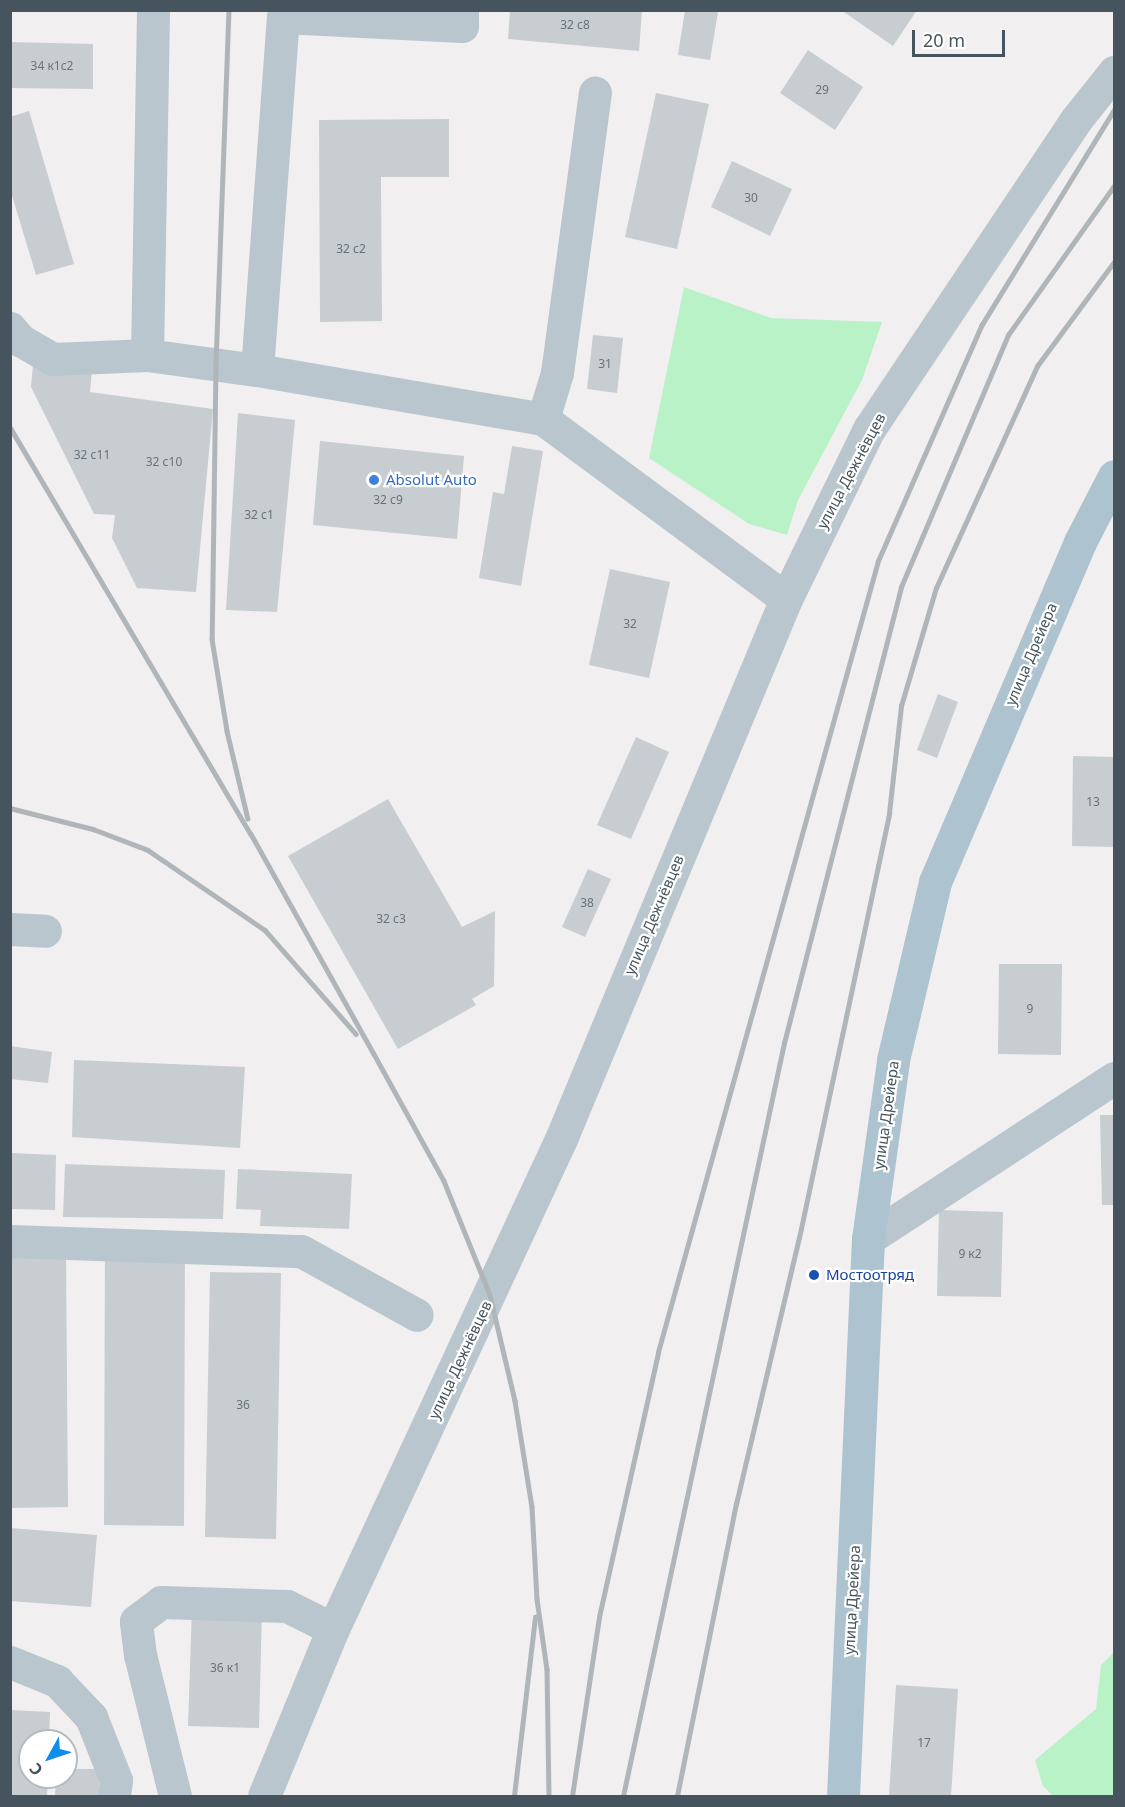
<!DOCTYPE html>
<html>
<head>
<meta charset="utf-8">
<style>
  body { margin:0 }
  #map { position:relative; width:1125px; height:1807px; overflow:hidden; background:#f1efef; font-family:"Noto Sans",sans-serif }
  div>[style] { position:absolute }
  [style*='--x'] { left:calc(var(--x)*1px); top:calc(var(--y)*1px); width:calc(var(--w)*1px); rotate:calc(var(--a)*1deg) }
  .green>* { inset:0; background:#baf2c8 }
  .building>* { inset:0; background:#c8cdd2 }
  .minor>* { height:33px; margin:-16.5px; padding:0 16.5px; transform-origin:16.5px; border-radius:16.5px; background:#b9c6cd }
  .major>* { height:33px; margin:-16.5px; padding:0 16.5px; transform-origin:16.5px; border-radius:16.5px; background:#adc3cf }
  .rail>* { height:4.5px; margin:-2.25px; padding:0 2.25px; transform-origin:2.25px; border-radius:2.25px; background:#b0b5ba }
  .dots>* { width:16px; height:16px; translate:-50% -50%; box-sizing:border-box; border:3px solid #fff; border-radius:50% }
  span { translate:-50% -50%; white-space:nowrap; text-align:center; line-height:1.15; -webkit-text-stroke:4.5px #fff; paint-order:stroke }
  .number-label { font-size:12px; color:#66737a }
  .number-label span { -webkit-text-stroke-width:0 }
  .street-label { font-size:15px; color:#46555d }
  .shop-label { font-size:15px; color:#366cbe }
  .left { translate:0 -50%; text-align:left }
  .transit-label { font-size:15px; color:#164399 }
  .frame { position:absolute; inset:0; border:12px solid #46555d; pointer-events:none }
  .north { position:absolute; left:18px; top:1729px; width:60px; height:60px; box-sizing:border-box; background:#fff; border:2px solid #b5bbbe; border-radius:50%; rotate:230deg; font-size:16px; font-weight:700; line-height:24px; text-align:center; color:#46555d }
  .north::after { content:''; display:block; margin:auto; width:21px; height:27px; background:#0e8eec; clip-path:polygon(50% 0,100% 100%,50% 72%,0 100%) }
  .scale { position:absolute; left:912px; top:30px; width:93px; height:27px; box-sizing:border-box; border:3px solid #46555d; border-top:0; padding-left:8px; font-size:18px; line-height:21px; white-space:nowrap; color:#46555d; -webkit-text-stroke:4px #fff; paint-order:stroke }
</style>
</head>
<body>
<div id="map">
  <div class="green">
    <div style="clip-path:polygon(684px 287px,771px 318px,882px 322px,862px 380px,798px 500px,787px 535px,749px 524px,649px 458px)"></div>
    <div style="clip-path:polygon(1114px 1652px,1114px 1796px,1053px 1796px,1043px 1786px,1035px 1760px,1096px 1709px,1101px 1665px)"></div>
  </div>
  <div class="building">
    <div style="clip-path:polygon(510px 10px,642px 10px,639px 51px,508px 39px)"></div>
    <div style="clip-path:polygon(685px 10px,718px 12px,710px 60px,678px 55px)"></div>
    <div style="clip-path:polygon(841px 10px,917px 10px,893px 46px)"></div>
    <div style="clip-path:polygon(10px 42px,93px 44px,93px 89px,10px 88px)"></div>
    <div style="clip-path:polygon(808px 50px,863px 87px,835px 130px,780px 93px)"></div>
    <div style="clip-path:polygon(656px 93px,709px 104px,677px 249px,625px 237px)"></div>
    <div style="clip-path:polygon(29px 111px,74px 264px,36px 275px,10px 189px,10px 117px)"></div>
    <div style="clip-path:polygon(449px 119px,449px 177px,381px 177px,382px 321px,320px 322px,319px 120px)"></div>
    <div style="clip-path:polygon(732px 161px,792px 189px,770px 236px,711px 207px)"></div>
    <div style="clip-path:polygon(593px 335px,623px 338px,617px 393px,587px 389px)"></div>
    <div style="clip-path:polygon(33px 364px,92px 370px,90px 392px,213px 409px,196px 592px,137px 588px,112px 538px,115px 515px,94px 514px,31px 387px)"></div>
    <div style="clip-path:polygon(238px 413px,295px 420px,277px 612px,226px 610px)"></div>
    <div style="clip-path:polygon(320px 441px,464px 456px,457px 539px,313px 525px)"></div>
    <div style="clip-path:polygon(512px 446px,543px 451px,521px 586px,479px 578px,493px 492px,504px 494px)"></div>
    <div style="clip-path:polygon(610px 569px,670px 582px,649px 678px,589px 665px)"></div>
    <div style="clip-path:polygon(938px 694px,958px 702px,937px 758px,917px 750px)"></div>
    <div style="clip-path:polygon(636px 737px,669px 752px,631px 839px,597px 825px)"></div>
    <div style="clip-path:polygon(1073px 756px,1114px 757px,1114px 847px,1072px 846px)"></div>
    <div style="clip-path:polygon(388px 799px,462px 927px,495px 911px,494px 986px,472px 999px,476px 1005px,398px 1049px,288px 856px)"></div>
    <div style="clip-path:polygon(588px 869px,611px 879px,585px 937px,562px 927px)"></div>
    <div style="clip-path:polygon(999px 964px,1062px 964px,1061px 1055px,998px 1054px)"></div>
    <div style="clip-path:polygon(10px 1046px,52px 1052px,48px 1083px,10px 1079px)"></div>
    <div style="clip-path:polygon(74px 1060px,245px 1067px,240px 1148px,72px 1137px)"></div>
    <div style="clip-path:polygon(1100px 1115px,1114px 1115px,1114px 1205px,1102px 1205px)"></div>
    <div style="clip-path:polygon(10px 1153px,56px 1155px,55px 1210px,10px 1209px)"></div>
    <div style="clip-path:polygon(65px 1164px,225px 1170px,223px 1219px,63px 1217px)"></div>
    <div style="clip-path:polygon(238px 1169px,352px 1174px,349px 1229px,260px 1226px,261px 1210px,236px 1209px)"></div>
    <div style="clip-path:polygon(939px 1210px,1003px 1212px,1001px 1297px,937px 1296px)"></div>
    <div style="clip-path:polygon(105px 1240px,185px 1240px,184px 1526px,104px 1525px)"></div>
    <div style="clip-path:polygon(10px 1255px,66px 1256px,68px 1507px,10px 1508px)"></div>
    <div style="clip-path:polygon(210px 1272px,281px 1273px,276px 1539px,205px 1537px)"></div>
    <div style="clip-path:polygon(10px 1528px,97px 1535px,91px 1607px,10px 1601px)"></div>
    <div style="clip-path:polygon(192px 1608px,262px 1610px,259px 1728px,188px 1726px)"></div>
    <div style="clip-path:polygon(896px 1685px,958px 1689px,951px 1796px,889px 1796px)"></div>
    <div style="clip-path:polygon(10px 1710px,50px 1712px,49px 1741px,30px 1741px,30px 1777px,48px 1777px,47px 1796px,10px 1796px)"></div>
    <div style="clip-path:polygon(66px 1769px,99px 1769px,99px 1796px,55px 1796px,56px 1777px,66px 1777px)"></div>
  </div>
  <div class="minor">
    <div style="--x:10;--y:328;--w:16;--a:50"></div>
    <div style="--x:20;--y:340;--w:38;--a:30"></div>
    <div style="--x:53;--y:359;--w:94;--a:-2.4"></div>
    <div style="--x:147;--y:355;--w:111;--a:7.8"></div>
    <div style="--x:257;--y:370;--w:290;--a:9.7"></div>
    <div style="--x:543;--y:419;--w:302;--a:36.5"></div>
    <div style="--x:147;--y:355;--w:345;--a:-89"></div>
    <div style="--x:257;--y:370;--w:354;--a:-85.8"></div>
    <div style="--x:283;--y:17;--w:179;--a:2.9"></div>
    <div style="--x:462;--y:26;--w:16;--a:-90"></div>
    <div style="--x:543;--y:419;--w:48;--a:-73.1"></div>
    <div style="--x:557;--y:373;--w:283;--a:-82.3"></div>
    <div style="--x:10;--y:929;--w:35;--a:3"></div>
    <div style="--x:868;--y:1239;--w:294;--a:-33.2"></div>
    <div style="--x:10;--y:1241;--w:291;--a:2"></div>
    <div style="--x:301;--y:1251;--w:132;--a:28.9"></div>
    <div style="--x:10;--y:1662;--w:51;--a:22"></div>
    <div style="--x:57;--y:1681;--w:50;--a:46.6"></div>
    <div style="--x:91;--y:1717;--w:68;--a:68.4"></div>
    <div style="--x:116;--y:1780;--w:16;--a:97"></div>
    <div style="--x:175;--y:1796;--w:145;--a:-103.9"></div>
    <div style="--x:140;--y:1655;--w:34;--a:-97"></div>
    <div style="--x:136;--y:1621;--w:31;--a:-37"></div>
    <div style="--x:161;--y:1602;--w:126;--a:1.8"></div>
    <div style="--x:287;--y:1606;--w:51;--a:26.6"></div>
    <div style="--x:264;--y:1796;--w:181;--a:-67.6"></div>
    <div style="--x:333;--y:1629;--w:540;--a:-65.05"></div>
    <div style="--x:561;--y:1139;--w:585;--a:-67.38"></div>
    <div style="--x:786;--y:599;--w:189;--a:-64"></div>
    <div style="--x:869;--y:429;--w:371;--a:-56.2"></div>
    <div style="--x:1075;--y:121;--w:63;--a:-51.5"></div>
  </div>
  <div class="major">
    <div style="--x:843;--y:1796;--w:558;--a:-87.43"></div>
    <div style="--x:868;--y:1239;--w:181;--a:-82"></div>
    <div style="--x:893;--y:1060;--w:183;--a:-76.7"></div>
    <div style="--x:935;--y:882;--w:370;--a:-66.9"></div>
    <div style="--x:1080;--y:542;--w:74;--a:-62.7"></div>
  </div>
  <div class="rail">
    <div style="--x:229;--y:10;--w:356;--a:92.1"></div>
    <div style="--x:216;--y:366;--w:273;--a:90.8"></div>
    <div style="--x:212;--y:639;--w:93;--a:80.7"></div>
    <div style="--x:227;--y:731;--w:90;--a:76.6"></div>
    <div style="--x:10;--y:427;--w:473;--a:59.4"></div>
    <div style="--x:251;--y:834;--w:252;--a:60.8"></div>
    <div style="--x:374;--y:1054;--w:145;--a:61.1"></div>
    <div style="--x:444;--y:1181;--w:123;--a:68"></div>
    <div style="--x:490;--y:1295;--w:109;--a:76.7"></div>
    <div style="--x:515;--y:1401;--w:107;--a:80.9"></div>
    <div style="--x:532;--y:1507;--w:92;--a:86.9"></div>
    <div style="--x:537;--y:1599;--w:71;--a:81.9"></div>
    <div style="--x:547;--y:1669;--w:127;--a:89.1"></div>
    <div style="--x:10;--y:808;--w:86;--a:14.2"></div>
    <div style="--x:93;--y:829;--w:59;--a:20.9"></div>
    <div style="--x:148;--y:850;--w:142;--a:34.4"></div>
    <div style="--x:265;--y:930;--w:138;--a:48.8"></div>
    <div style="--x:514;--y:1796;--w:180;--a:-83.3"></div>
    <div style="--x:572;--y:1796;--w:181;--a:-81.4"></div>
    <div style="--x:599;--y:1617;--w:271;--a:-77.4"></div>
    <div style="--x:658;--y:1352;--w:821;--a:-74.46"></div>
    <div style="--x:878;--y:561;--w:257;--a:-66.3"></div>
    <div style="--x:981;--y:326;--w:254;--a:-58.4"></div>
    <div style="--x:623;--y:1796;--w:770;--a:-77.93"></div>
    <div style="--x:784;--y:1043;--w:471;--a:-75.6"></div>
    <div style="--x:901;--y:587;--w:274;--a:-67"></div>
    <div style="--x:1008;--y:335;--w:183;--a:-54.6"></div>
    <div style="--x:677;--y:1796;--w:298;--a:-78.6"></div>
    <div style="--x:736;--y:1504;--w:273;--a:-76.7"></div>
    <div style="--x:799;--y:1238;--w:434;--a:-78"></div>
    <div style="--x:889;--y:813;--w:108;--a:-83.6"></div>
    <div style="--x:901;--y:706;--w:123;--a:-73.5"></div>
    <div style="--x:936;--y:588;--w:244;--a:-65.5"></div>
    <div style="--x:1037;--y:366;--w:129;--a:-53.5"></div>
  </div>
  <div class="dots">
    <div style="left:374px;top:480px;background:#3f7fe0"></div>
    <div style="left:814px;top:1275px;background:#1a4fb4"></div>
  </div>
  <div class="number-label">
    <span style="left:575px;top:25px">32 с8</span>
    <span style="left:52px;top:66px">34 к1с2</span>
    <span style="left:822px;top:90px">29</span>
    <span style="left:751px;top:198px">30</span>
    <span style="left:351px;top:249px">32 с2</span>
    <span style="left:605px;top:364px">31</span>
    <span style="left:92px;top:455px">32 с11</span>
    <span style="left:164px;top:462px">32 с10</span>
    <span style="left:388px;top:500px">32 с9</span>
    <span style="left:259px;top:515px">32 с1</span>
    <span style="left:630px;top:624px">32</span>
    <span style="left:1093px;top:802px">13</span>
    <span style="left:587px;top:903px">38</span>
    <span style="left:391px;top:919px">32 с3</span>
    <span style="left:1030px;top:1009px">9</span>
    <span style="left:970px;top:1254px">9 к2</span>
    <span style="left:243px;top:1405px">36</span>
    <span style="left:225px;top:1668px">36 к1</span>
    <span style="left:924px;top:1743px">17</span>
  </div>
  <div class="street-label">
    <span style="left:851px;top:471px;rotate:-62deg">улица Дежнёвцев</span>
    <span style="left:1031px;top:654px;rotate:-67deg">улица Дрейера</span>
    <span style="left:654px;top:915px;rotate:-67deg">улица Дежнёвцев</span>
    <span style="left:886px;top:1115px;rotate:-82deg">улица Дрейера</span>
    <span style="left:460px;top:1360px;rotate:-65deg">улица Дежнёвцев</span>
    <span style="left:852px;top:1600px;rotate:-87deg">улица Дрейера</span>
  </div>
  <div class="shop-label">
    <span class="left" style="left:386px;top:480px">Absolut Auto</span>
  </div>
  <div class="transit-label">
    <span class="left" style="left:826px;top:1275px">Мостоотряд</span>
  </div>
  <div class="frame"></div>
  <div class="north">С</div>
  <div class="scale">20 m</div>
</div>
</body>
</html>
